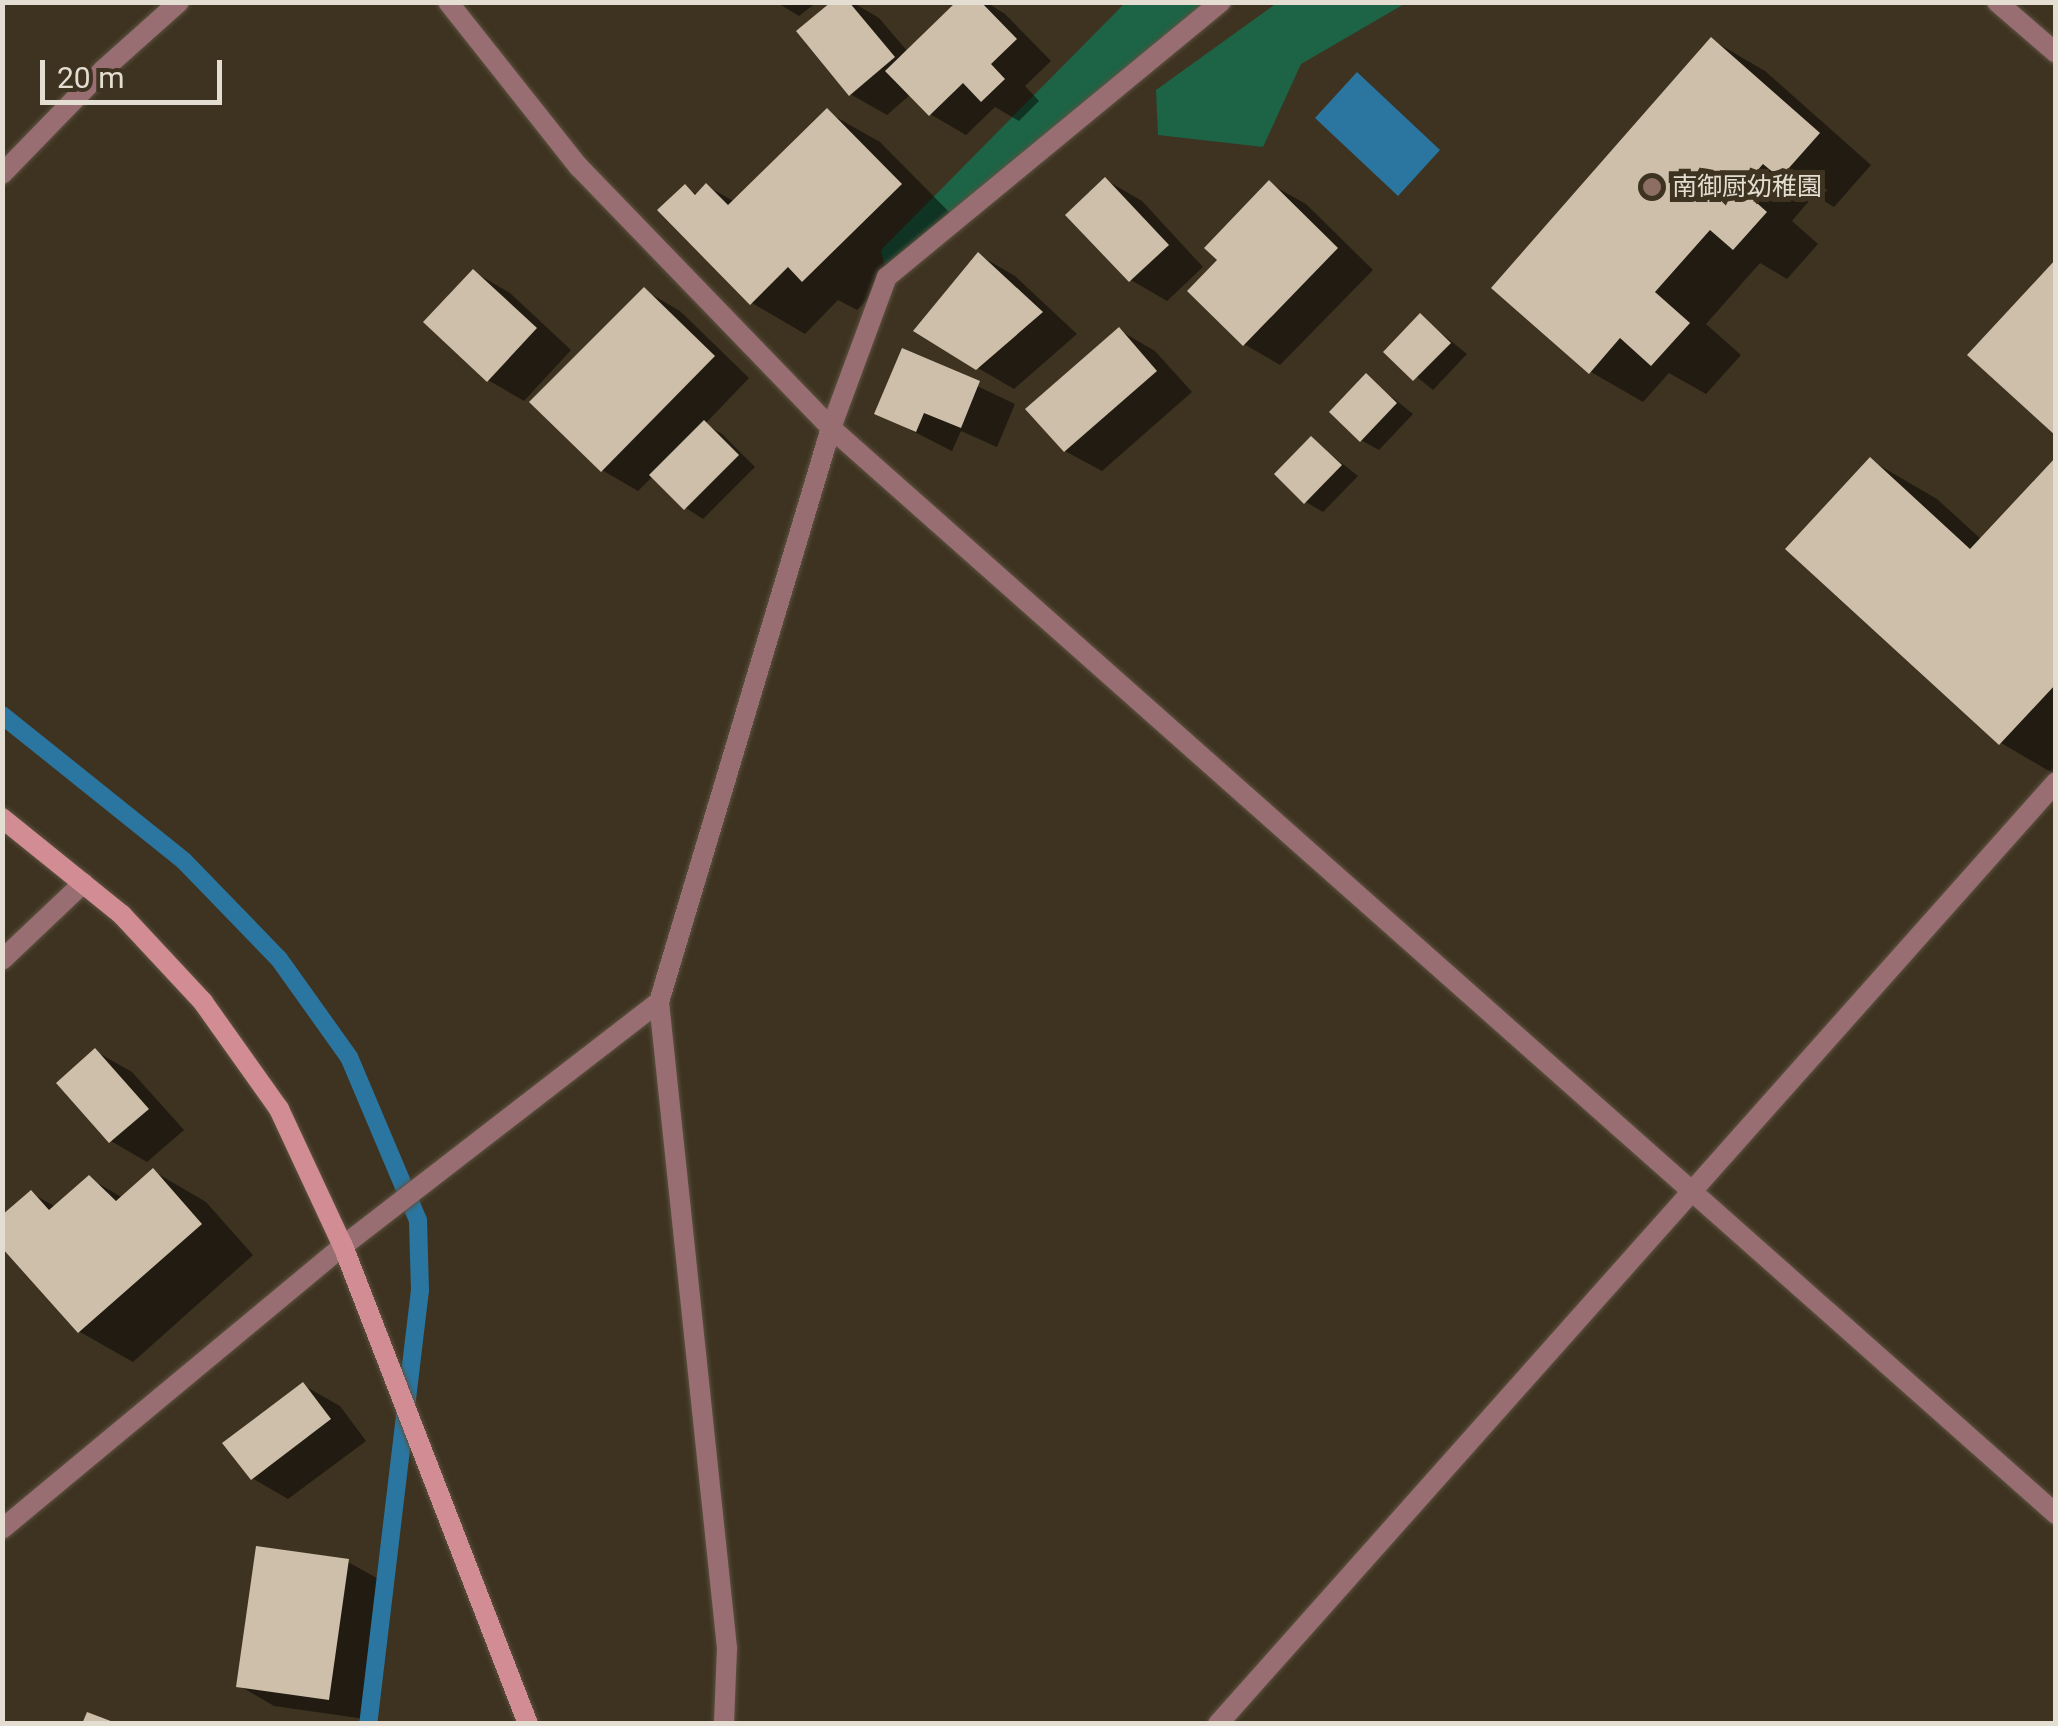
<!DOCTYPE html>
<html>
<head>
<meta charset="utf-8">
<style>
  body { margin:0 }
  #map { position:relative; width:2058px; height:1726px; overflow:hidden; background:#3e3320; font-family:Roboto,"Noto Sans JP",sans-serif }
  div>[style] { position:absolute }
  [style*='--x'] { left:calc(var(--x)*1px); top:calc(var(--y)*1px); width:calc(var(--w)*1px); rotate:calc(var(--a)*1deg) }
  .green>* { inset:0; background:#1d6345 }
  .water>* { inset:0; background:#2b76a1 }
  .shadow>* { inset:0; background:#0007 }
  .stream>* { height:18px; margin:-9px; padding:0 9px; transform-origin:9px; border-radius:9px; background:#2b76a1 }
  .building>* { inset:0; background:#cdbfa9 }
  .roads { filter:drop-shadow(0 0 2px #5c5240) drop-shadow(0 0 2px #5c5240) }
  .street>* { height:20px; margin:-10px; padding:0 10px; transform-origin:10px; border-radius:10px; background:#996e72 }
  .secondary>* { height:20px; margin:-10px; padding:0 10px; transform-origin:10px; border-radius:10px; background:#d18d93 }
  .dots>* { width:28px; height:28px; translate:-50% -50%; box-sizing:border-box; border:5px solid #3e3320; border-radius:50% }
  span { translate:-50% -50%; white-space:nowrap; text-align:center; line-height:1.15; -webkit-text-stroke:10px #3e3320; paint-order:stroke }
  .poi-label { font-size:25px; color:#e4ddd2 }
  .left { translate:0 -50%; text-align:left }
  .frame { position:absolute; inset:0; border:5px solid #e4ddd2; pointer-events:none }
  .scale { position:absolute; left:40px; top:60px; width:182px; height:45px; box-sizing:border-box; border:5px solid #e4ddd2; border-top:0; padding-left:12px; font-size:30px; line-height:35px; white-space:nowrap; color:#e4ddd2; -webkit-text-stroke:8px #3e3320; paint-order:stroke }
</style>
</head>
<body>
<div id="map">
  <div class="green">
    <div style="clip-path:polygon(1125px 3px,1221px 3px,887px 277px,881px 250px)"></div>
    <div style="clip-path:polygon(1277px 3px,1406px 3px,1301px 64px,1263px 147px,1158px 135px,1156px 90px)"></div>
  </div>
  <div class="water">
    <div style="clip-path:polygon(1357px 72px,1440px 150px,1398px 196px,1315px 118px)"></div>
  </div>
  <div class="shadow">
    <div style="clip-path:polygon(776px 2px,817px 2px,799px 16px)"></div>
    <div style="clip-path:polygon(835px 2px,852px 2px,879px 18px,908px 52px,959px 2px,986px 2px,1005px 14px,1051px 61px,1025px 86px,1039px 101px,1019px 121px,995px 107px,966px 135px,930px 114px,911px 94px,887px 115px,850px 94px)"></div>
    <div style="clip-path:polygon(1712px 40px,1765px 71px,1871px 165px,1834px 207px,1814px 195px,1792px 221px,1818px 244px,1787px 279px,1760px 263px,1706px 324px,1741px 355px,1706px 394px,1669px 373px,1643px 402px,1591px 372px)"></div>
    <div style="clip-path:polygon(827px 112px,880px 142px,953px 216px,857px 310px,838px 300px,805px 334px,752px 303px,661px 210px,685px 187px,698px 195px,707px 186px,735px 202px)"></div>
    <div style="clip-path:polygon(1106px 180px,1142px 201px,1203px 267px,1167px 301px,1131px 280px)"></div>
    <div style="clip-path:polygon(1270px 184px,1306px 204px,1373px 270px,1280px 365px,1244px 344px,1221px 260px)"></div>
    <div style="clip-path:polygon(979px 255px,1015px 276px,1077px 334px,1014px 389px,978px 368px)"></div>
    <div style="clip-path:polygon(474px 272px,510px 293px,571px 350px,524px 401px,488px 380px)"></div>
    <div style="clip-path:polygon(644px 290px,680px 311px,749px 378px,705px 424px,722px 434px,755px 467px,703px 519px,686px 508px,653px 476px,638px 491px,602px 470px)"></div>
    <div style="clip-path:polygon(1420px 316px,1467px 354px,1433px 390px,1386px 352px)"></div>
    <div style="clip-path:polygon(1119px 330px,1155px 351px,1192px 392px,1102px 471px,1065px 451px)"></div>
    <div style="clip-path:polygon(903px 351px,1015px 404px,997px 447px,961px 431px,952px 451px,877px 413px)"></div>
    <div style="clip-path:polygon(1367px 377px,1413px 414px,1379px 450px,1361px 440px)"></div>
    <div style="clip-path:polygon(1311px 439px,1358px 476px,1323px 512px,1306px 502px)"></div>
    <div style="clip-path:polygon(1870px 460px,1937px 499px,1982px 540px,2056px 460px,2056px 775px,2001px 743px,1788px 549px)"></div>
    <div style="clip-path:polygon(95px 1051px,132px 1072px,184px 1130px,147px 1162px,111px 1141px)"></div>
    <div style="clip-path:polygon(153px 1171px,206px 1202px,253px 1255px,133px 1362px,80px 1332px,2px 1244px,31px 1193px,56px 1207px,89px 1178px,123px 1198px)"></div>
    <div style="clip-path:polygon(303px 1385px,340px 1406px,366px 1441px,288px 1499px,252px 1478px)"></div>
    <div style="clip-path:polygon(348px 1562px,384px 1582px,365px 1719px,274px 1706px,238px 1685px)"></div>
  </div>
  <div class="stream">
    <div style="--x:2;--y:715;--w:233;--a:38.7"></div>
    <div style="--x:184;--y:861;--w:136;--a:45.9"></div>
    <div style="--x:279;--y:959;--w:120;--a:54.5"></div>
    <div style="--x:349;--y:1057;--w:177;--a:67.1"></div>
    <div style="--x:418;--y:1220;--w:70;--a:88.4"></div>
    <div style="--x:420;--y:1290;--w:437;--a:96.8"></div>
  </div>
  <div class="building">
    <div style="clip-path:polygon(831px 2px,849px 2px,895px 57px,849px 96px,796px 31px)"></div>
    <div style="clip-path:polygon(956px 2px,981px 2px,1017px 39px,991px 64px,1005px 79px,981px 102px,963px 83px,929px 116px,885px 71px)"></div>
    <div style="clip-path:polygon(1711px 37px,1820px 133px,1780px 178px,1763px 164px,1741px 189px,1767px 212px,1733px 250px,1710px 230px,1655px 292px,1690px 323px,1651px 366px,1620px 338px,1589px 374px,1491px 288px)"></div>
    <div style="clip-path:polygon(827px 108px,902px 184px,802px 282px,788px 267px,750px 305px,657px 210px,685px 184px,695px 195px,706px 183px,728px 205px)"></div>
    <div style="clip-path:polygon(1105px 177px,1169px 245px,1129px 282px,1065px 215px)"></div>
    <div style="clip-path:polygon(1269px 180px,1338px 248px,1243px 346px,1187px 291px,1217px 260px,1204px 248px)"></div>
    <div style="clip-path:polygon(978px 252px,1043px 312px,976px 370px,913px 331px)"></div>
    <div style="clip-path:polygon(2056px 259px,2056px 436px,1967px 355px)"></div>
    <div style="clip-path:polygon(473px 269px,537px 328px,487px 382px,423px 322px)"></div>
    <div style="clip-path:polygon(644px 287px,715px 356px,601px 472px,529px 402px)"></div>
    <div style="clip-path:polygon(1420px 313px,1451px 343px,1413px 381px,1383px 352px)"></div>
    <div style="clip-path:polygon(1119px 327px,1157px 371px,1064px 452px,1025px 409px)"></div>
    <div style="clip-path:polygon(902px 348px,980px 381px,961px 428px,924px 413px,916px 432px,874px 414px)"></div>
    <div style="clip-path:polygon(1366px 373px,1397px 403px,1360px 442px,1329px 412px)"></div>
    <div style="clip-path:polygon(704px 420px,739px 455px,684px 510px,649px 475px)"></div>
    <div style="clip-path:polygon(1311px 436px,1342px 465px,1304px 504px,1274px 474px)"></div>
    <div style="clip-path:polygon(1870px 457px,1970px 549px,2056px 457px,2056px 684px,1999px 745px,1785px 549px)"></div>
    <div style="clip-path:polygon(95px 1048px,149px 1109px,109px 1143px,56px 1083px)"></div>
    <div style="clip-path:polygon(153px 1168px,202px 1224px,78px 1333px,2px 1248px,2px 1215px,31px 1190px,49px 1210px,89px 1175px,116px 1201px)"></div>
    <div style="clip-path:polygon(303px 1382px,331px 1419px,251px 1480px,222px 1443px)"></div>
    <div style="clip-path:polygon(256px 1546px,349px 1559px,329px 1700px,236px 1687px)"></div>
    <div style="clip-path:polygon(87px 1712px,116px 1723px,116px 1724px,82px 1724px)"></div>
  </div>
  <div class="roads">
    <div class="street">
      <div style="--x:448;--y:2;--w:211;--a:51.6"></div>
      <div style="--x:579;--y:167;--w:363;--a:46"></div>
      <div style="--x:831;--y:428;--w:1637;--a:41.56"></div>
      <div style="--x:1997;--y:2;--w:78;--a:40.8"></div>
      <div style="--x:2;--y:174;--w:145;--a:-45.8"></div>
      <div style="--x:103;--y:70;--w:102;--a:-41.8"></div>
      <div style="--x:2;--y:960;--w:112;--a:-43.5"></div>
      <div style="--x:659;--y:1002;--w:650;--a:83.99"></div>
      <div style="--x:727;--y:1648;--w:76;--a:92.3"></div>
      <div style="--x:2;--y:1529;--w:443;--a:-39.7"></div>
      <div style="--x:343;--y:1246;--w:399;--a:-37.7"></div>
      <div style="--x:659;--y:1002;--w:599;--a:-73.32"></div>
      <div style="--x:831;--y:428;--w:161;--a:-69.7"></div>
      <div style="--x:887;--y:277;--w:433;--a:-39.5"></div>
      <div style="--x:1218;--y:1724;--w:1261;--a:-48.34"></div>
    </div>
    <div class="secondary">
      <div style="--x:2;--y:818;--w:154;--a:38.9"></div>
      <div style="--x:122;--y:915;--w:119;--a:47"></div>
      <div style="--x:203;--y:1002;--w:131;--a:54.6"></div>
      <div style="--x:279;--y:1109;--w:151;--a:65"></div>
      <div style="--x:343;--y:1246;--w:513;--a:68.84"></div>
    </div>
  </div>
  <div class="dots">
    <div style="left:1652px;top:187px;background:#8d6e63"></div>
  </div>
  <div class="poi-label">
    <span class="left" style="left:1672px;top:187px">南御厨幼稚園</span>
  </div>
  <div class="frame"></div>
  <div class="scale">20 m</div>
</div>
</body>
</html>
